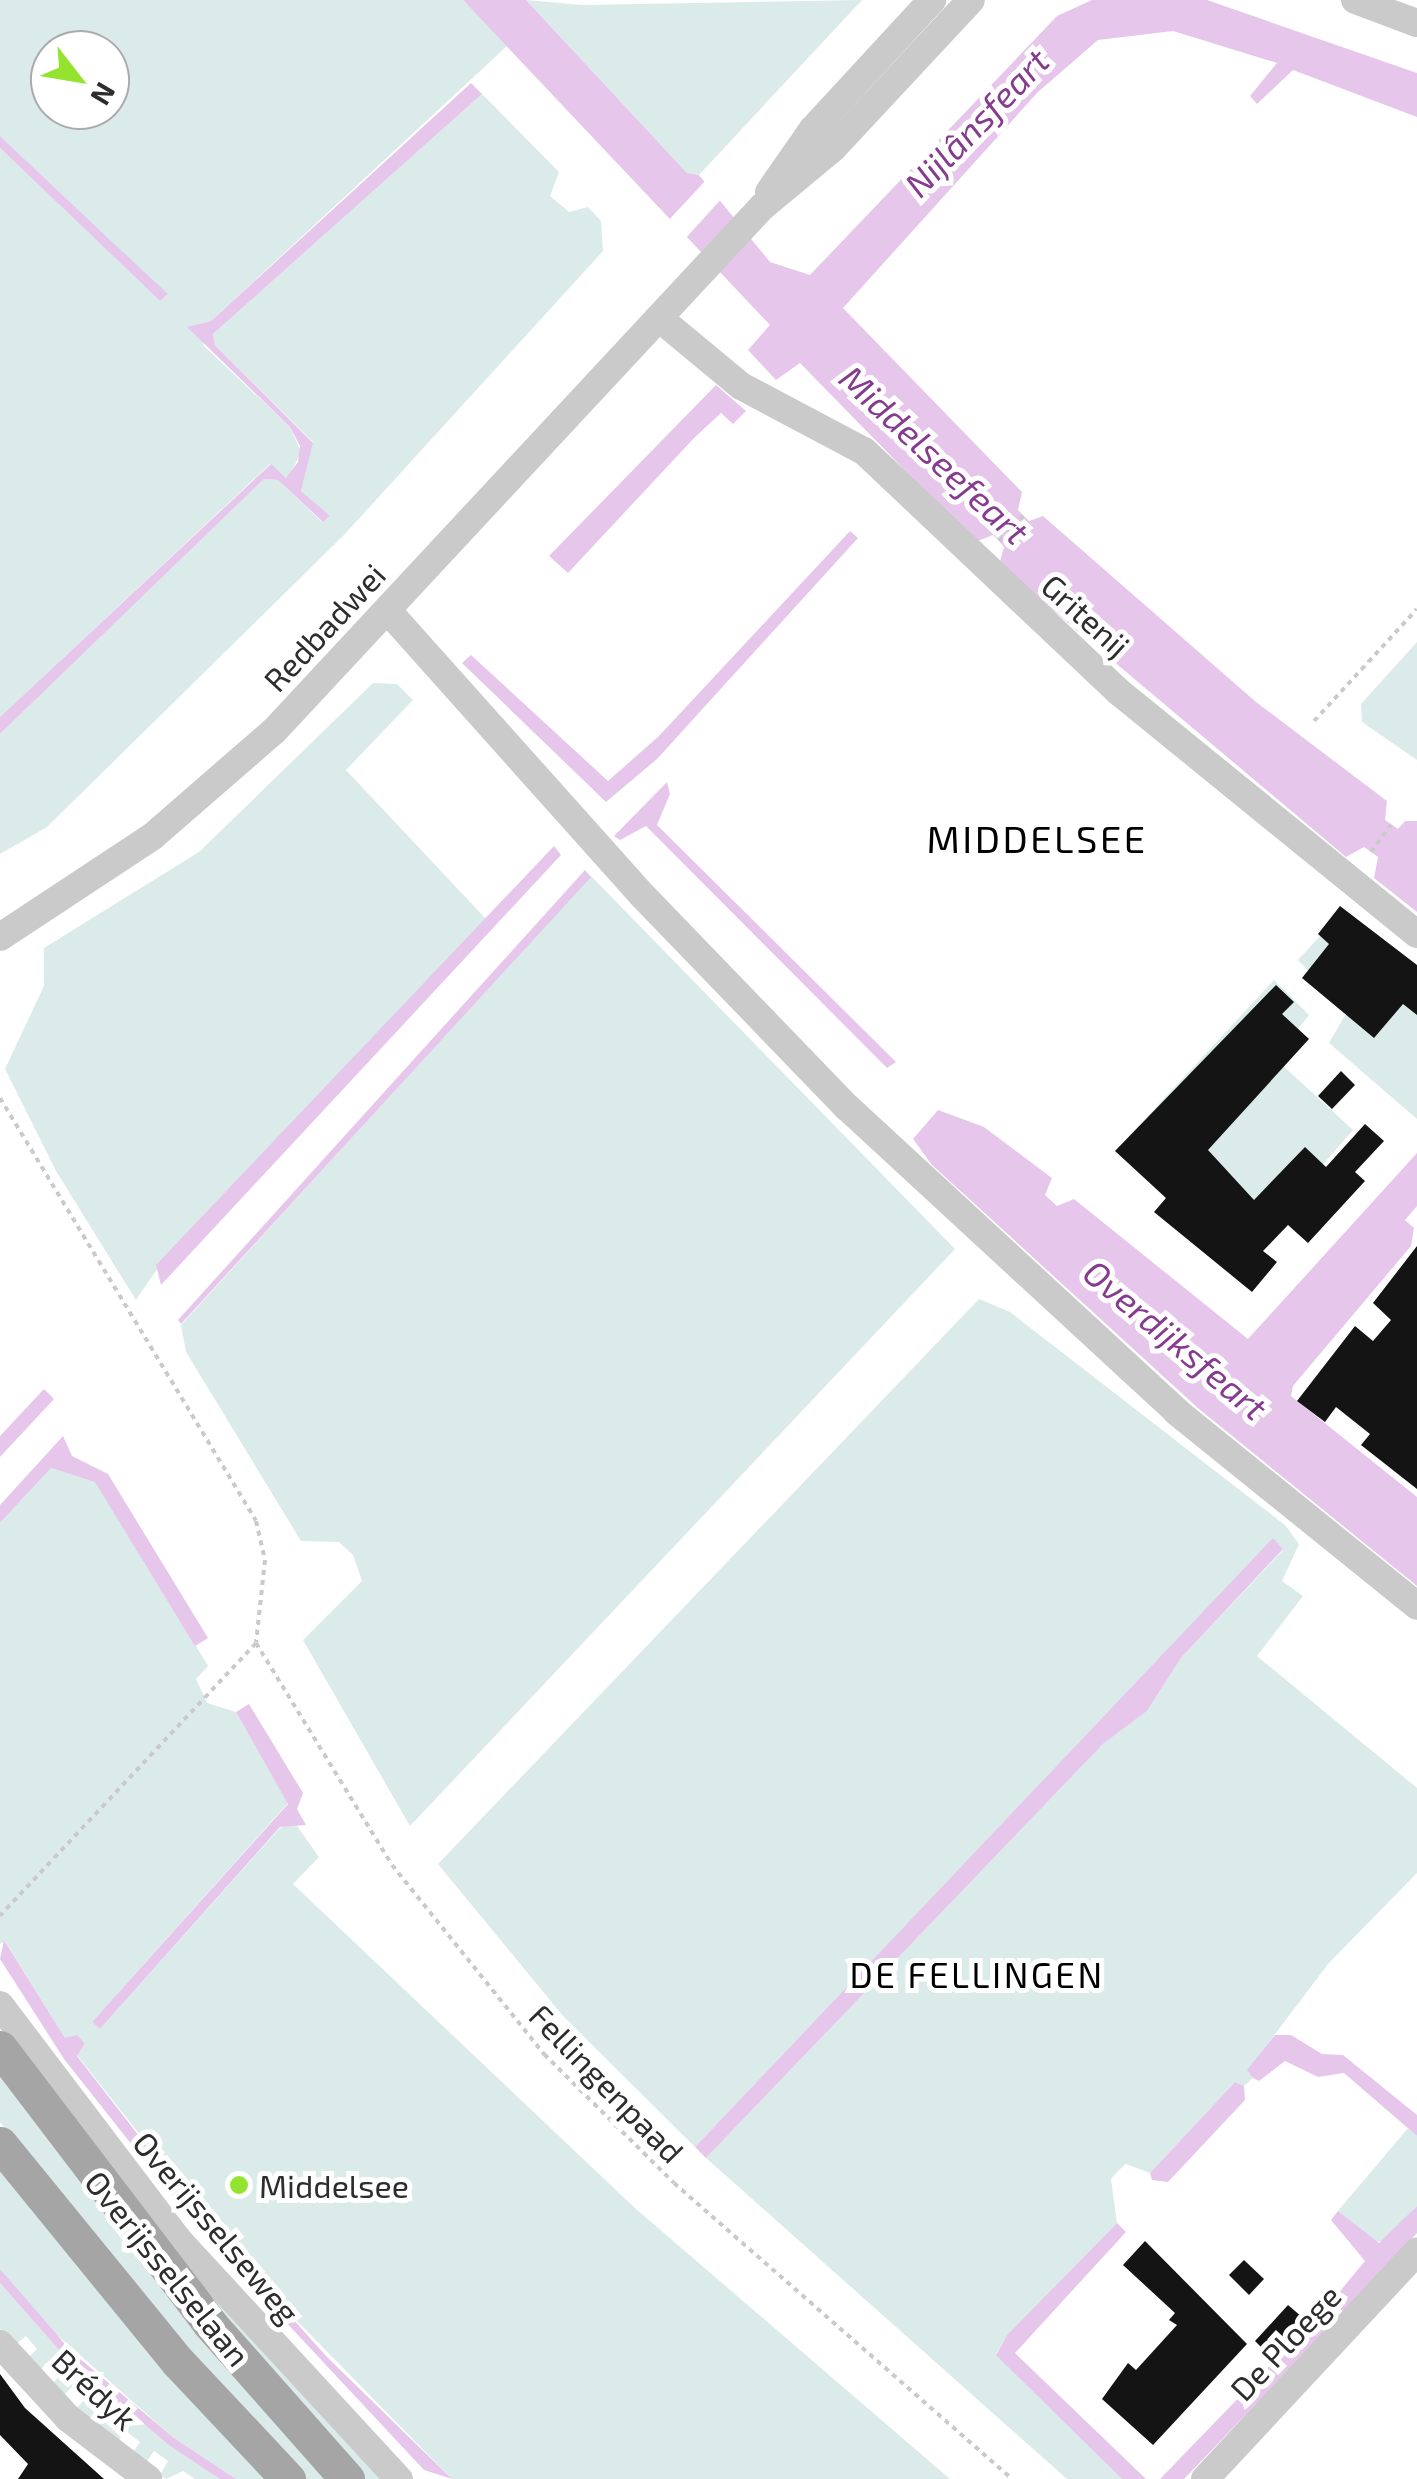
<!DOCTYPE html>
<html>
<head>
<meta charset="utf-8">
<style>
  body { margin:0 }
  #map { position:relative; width:1417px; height:2479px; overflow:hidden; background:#fff; font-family:"Exo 2",sans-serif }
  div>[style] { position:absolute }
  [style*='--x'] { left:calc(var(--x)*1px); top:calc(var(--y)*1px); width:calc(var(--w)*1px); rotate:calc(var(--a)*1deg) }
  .green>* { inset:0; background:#daebea }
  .water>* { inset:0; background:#e7c6eb }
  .pier>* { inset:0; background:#fff }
  .building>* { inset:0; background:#141414 }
  .path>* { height:4px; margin-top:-2px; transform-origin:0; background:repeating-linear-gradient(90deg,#cacaca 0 5px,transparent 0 10px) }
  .minor>* { height:28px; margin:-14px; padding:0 14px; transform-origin:14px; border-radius:14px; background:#cacaca }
  .major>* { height:35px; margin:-17.5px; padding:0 17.5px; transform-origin:17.5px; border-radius:17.5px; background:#a5a5a5 }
  .dots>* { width:28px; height:28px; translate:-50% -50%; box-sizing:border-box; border:5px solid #fff; border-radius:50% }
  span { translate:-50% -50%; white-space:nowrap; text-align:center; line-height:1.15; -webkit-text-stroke:10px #fff; paint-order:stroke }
  .street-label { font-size:32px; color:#2d2d2d }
  .poi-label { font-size:32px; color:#2d2d2d }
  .left { translate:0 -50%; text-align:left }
  .water-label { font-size:35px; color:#863c8e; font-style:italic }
  .neighbourhood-label { font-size:35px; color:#000; letter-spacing:2.5px }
  .quarter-label { font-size:38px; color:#000; letter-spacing:2.5px }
  .north { position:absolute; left:30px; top:30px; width:100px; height:100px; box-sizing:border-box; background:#fff; border:2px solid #ababab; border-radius:50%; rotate:121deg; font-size:28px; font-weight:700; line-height:40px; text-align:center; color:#2d2d2d }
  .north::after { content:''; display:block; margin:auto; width:35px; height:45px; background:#94e42f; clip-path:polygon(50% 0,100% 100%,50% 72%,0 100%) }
</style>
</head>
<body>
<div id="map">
  <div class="green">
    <div style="clip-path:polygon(evenodd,0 0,463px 0,507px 46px,211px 321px,199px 324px,204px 346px,290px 427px,301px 452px,290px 475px,286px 478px,270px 464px,0 717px,0 148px,160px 301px,167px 295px,0 136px,0 0,50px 50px,110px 50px,110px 110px,50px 110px,50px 50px)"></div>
    <div style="clip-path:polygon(526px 0,582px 5px,862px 0,699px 175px,687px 173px)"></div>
    <div style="clip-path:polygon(482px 94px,559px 172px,550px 196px,569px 212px,588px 207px,601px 221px,603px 251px,344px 535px,47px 827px,0 854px,0 734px,264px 479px,278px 480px,322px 522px,329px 517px,301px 491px,313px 442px,215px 345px,213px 334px)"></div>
    <div style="clip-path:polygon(1417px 642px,1417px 760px,1362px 722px,1361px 704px)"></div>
    <div style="clip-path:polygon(373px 683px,397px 684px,413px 700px,346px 770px,486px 919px,166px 1256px,136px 1300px,56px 1171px,5px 1069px,44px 986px,44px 948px,199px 852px)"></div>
    <div style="clip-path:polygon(591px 876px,955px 1249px,410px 1826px,303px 1640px,362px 1581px,353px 1555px,339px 1542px,301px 1541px,186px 1352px,181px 1325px)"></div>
    <div style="clip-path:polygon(1340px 914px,1417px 980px,1417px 1119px,1329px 1043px,1347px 1012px,1298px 960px)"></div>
    <div style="clip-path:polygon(1274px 980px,1309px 1015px,1279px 1053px,1280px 1063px,1353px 1130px,1235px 1265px,1175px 1195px,1119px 1147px)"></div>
    <div style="clip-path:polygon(979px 1299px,1010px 1312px,1285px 1525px,1299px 1544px,1282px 1581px,1303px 1596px,1257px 1656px,1417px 1788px,1417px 1873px,1328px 1964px,1248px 2070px,1253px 2078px,1244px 2086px,1235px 2082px,1150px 2173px,1126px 2164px,1120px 2169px,1111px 2179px,1117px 2223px,1007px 2335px,996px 2354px,1122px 2479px,1067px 2479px,706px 2158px,1103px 1744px,1147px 1711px,1181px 1658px,1283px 1550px,1273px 1539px,695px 2147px,563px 2016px,438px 1864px)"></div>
    <div style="clip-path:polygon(51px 1468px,96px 1482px,208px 1666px,196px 1679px,207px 1703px,236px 1712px,288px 1803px,92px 2022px,100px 2029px,280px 1828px,295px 1823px,319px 1857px,293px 1884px,636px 2209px,950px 2479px,452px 2479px,246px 2269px,77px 2055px,85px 2045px,65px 2038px,5px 1941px,0 1944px,0 1523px)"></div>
    <div style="clip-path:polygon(0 2071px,330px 2479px,306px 2479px,270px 2441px,55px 2194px,0 2122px)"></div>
    <div style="clip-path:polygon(71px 2122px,389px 2479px,363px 2479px,273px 2378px)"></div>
    <div style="clip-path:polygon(1408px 2128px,1417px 2136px,1417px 2206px,1385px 2241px,1374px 2242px,1338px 2211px)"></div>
    <div style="clip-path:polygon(0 2165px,271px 2479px,236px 2479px,174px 2438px,39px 2319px,0 2269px)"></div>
    <div style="clip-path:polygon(0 2283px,66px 2358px,220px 2479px,195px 2479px,183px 2471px,166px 2479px,160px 2475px,168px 2461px,154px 2451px,145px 2464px,131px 2455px,140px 2442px,126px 2431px,116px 2444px,75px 2410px,86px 2398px,73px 2386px,62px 2397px,50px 2386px,61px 2374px,49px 2362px,37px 2372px,26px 2360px,37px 2349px,26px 2336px,14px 2346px,0 2329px)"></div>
  </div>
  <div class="water">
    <div style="clip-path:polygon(463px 0,526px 0,687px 173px,699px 175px,770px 262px,810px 275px,1057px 16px,1092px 0,1207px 0,1417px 73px,1417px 117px,1293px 70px,1257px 104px,1250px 96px,1277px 63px,1173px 31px,1098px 40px,1038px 92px,843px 308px,1022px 492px,1018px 510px,1029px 521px,1043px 516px,1256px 702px,1387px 801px,1385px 820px,1398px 829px,1405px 821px,1417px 821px,1417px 912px,1374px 878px,1378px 857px,1364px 847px,1346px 857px,999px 565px,1004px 547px,999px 541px,993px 535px,975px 542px,800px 363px,776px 380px,748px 350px,770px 325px)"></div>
    <div style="clip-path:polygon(471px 83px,482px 94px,213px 334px,215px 345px,313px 443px,301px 491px,330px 516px,323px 522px,278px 480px,264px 479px,0 734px,0 717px,271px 464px,286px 478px,298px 462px,300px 446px,290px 427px,187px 327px,211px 321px)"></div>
    <div style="clip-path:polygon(0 136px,110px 240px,168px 294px,160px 301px,0 148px)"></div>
    <div style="clip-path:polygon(716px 385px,746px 411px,733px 424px,721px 413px,695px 437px,568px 573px,549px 556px)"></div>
    <div style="clip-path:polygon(850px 531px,858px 538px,657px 759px,606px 802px,462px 663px,471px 655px,608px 781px,659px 736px)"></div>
    <div style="clip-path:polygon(667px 782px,670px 794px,657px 825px,896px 1062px,887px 1068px,646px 826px,620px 840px,614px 836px)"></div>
    <div style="clip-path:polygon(554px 846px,561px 855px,161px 1285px,156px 1265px)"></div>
    <div style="clip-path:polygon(585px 870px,591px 877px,181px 1324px,178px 1320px)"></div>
    <div style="clip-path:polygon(938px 1110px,984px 1127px,1052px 1178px,1045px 1195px,1057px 1206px,1074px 1199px,1248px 1339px,1417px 1153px,1417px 1206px,1405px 1220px,1414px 1228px,1411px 1246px,1293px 1386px,1291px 1396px,1417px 1497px,1417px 1586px,1199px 1409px,932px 1165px,913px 1139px)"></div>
    <div style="clip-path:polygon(44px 1389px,54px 1399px,0 1457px,0 1436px)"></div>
    <div style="clip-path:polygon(63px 1436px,72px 1456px,108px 1474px,208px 1638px,195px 1646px,95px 1482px,51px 1468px,0 1523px,0 1505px)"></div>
    <div style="clip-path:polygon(1273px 1538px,1283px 1549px,1181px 1658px,1147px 1711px,1103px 1744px,706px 2158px,695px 2147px)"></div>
    <div style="clip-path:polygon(249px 1704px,303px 1793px,297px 1809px,306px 1825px,280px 1827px,100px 2029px,92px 2022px,288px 1804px,236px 1712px)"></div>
    <div style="clip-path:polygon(4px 1940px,65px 2038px,77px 2035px,85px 2044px,77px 2056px,205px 2221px,327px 2357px,452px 2479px,424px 2470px,196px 2226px,64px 2059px,0 1959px)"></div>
    <div style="clip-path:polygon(1275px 2035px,1291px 2035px,1322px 2054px,1343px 2055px,1417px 2115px,1417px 2136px,1344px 2073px,1318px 2077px,1285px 2061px,1259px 2081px,1253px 2078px,1247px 2070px)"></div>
    <div style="clip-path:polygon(1235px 2082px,1244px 2086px,1245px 2100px,1168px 2182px,1152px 2180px,1150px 2173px)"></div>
    <div style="clip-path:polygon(1417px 2206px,1417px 2233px,1344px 2312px,1331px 2302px,1365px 2261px,1331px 2220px,1338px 2211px,1379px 2243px)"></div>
    <div style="clip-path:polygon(1117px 2223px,1126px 2232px,1015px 2353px,1146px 2479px,1122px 2479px,996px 2355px,1007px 2335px)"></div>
    <div style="clip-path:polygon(0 2269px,72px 2352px,174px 2438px,236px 2479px,220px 2479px,169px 2445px,66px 2358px,0 2283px)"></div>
    <div style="clip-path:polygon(1313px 2321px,1325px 2332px,1184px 2479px,1160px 2479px)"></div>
  </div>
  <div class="pier">
    <div style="clip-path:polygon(708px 178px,723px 197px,684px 240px,667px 222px)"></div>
  </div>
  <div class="building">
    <div style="clip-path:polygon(1340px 906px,1417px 965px,1417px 1015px,1403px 1004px,1374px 1038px,1302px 978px,1329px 944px,1318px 934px)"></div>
    <div style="clip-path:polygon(1276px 985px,1294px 1002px,1282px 1014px,1309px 1039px,1208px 1150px,1254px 1200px,1305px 1147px,1326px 1167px,1365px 1124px,1384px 1141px,1355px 1172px,1365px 1181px,1308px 1243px,1288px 1225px,1263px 1251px,1277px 1262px,1252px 1292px,1154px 1212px,1166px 1198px,1115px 1151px)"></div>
    <div style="clip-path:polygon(1341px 1071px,1355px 1085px,1332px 1109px,1318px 1096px)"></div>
    <div style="clip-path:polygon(1417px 1246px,1417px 1489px,1361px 1445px,1370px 1434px,1336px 1407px,1325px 1422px,1297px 1401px,1355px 1326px,1373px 1341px,1391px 1320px,1373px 1303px)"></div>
    <div style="clip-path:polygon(1145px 2241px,1247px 2344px,1153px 2445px,1102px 2399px,1128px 2363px,1136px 2370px,1177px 2325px,1169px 2320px,1175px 2313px,1123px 2265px)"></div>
    <div style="clip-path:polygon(1244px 2260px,1264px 2279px,1249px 2295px,1229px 2275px)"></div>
    <div style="clip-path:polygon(1288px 2305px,1302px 2317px,1268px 2354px,1255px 2341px)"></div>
    <div style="clip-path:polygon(0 2374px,25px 2408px,104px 2479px,18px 2479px,28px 2464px,0 2435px)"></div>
  </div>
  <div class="path">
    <div style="--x:999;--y:541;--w:36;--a:-46"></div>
    <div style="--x:1314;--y:721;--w:152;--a:-47.4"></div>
    <div style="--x:1371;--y:852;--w:34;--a:-54"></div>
    <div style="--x:0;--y:1098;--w:494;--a:58.8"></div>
    <div style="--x:256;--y:1521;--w:40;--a:77"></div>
    <div style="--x:265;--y:1560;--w:83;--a:96.2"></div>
    <div style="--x:256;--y:1643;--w:374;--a:133.2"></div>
    <div style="--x:256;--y:1643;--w:260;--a:58.5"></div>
    <div style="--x:392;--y:1865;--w:243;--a:51.2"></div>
    <div style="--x:544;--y:2054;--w:183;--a:44.8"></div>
    <div style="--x:674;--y:2183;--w:449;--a:41.2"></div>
  </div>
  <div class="minor">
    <div style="--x:1355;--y:0;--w:66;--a:20.4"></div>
    <div style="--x:769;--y:192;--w:77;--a:-55.1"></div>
    <div style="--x:813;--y:129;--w:176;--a:-47.3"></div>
    <div style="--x:659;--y:318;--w:107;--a:39.7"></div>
    <div style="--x:741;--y:386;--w:139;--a:27.9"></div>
    <div style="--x:864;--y:451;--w:351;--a:43.4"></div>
    <div style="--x:1119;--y:692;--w:384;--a:39.1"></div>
    <div style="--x:388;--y:611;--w:381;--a:48.2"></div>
    <div style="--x:642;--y:895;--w:296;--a:46"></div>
    <div style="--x:848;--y:1108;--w:448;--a:42.7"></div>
    <div style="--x:1177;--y:1412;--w:309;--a:38.9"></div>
    <div style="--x:0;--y:937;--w:183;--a:-33.4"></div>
    <div style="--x:153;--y:836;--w:160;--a:-41"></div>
    <div style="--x:274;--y:731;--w:716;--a:-47.04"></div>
    <div style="--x:762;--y:207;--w:92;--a:-39.7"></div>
    <div style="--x:833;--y:148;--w:202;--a:-47"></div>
    <div style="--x:0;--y:2005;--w:298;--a:52.8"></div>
    <div style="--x:180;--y:2242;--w:323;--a:47.3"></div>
    <div style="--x:0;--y:2344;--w:100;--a:47.4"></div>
    <div style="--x:68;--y:2418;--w:101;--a:37.3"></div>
    <div style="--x:1205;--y:2479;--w:311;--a:-47"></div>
  </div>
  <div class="major">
    <div style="--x:0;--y:2048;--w:347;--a:52.7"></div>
    <div style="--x:210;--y:2324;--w:207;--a:48.5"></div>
    <div style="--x:0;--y:2144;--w:281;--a:50.8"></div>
    <div style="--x:178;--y:2362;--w:161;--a:46.8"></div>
  </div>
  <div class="dots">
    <div style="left:239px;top:2185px;background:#94e42f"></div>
  </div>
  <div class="street-label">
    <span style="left:1086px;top:615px;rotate:42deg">Gritenij</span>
    <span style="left:324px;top:627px;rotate:-47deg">Redbadwei</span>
    <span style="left:607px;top:2083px;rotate:46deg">Fellingenpaad</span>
    <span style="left:217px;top:2227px;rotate:50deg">Overijsselseweg</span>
    <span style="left:168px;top:2268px;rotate:51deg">Overijsselselaan</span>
    <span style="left:1285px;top:2342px;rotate:-47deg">De Ploege</span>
    <span style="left:95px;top:2389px;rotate:43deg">Brédyk</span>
  </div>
  <div class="poi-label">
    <span class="left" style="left:259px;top:2185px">Middelsee</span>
  </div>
  <div class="water-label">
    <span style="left:976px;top:122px;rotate:-46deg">Nijlânsfeart</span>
    <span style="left:935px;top:454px;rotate:43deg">Middelseefeart</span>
    <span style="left:1176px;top:1339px;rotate:40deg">Overdijksfeart</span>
  </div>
  <div class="neighbourhood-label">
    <span style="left:977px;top:1974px">DE FELLINGEN</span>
  </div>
  <div class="quarter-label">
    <span style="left:1037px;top:839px">MIDDELSEE</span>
  </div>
  <div class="north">N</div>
</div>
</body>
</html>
